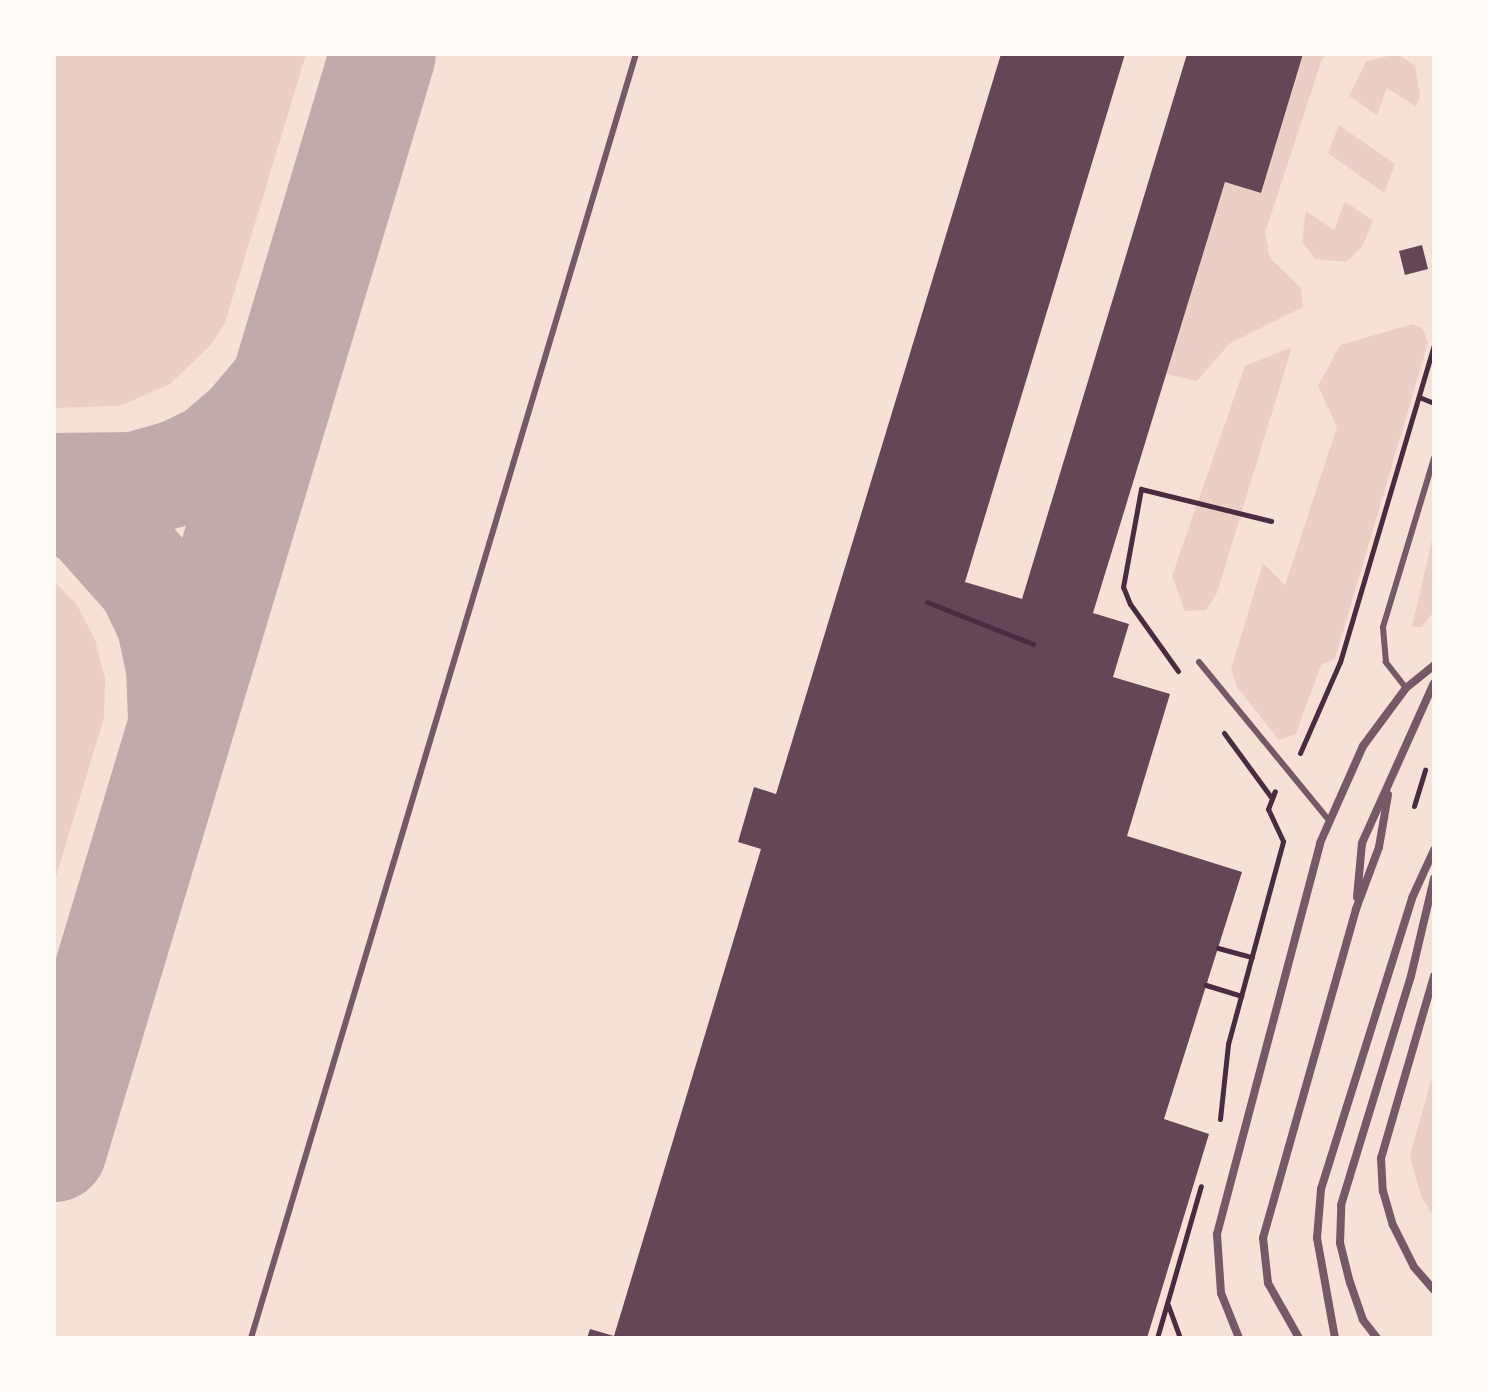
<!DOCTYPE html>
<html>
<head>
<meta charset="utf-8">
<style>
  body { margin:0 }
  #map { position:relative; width:1488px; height:1392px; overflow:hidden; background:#f7e1d7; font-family:Inter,sans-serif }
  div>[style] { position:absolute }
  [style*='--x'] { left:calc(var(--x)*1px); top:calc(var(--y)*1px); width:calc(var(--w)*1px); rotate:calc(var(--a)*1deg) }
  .green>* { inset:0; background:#ebcfc5 }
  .taxiway>* { height:106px; margin:-53px; padding:0 53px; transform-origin:53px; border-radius:53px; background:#c3aaaa }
  .building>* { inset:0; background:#644757 }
  .path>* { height:5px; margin:-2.5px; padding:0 2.5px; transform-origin:2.5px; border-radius:2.5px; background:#4a2c40 }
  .service>* { height:6px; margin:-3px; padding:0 3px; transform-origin:3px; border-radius:3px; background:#755966 }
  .minor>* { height:8px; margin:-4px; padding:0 4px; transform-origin:4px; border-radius:4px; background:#755966 }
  span { translate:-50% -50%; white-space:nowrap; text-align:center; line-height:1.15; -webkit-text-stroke:6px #fffaf5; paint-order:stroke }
  .frame { position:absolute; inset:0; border:56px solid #fffaf5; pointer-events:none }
</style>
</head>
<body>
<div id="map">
  <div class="green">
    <div style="clip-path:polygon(54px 54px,306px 54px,225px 323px,210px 346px,170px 384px,120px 406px,54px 408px)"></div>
    <div style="clip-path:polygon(1303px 54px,1328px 54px,1322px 59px,1265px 233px,1270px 258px,1301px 288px,1303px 307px,1229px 344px,1197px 381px,1166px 374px,1225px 182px,1261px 193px)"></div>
    <div style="clip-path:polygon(1398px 54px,1415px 66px,1420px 96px,1416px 107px,1387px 88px,1377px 115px,1349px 96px,1366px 61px)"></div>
    <div style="clip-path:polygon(1339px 125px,1395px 164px,1384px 193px,1328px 153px)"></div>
    <div style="clip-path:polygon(1345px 201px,1373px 221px,1362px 247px,1346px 262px,1315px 259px,1302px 241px,1306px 211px,1334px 230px)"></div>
    <div style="clip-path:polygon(1413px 324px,1423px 329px,1428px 343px,1335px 659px,1321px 665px,1296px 734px,1279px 740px,1237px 687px,1231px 669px,1263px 563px,1285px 585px,1337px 427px,1318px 386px,1340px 345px)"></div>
    <div style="clip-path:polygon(1292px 347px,1217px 593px,1206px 610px,1185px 611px,1172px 576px,1245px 366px)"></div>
    <div style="clip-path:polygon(1434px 531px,1434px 611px,1422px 627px,1412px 627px)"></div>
    <div style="clip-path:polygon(54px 581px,77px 605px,95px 640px,105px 678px,104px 718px,54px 883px)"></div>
    <div style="clip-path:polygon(1434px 1069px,1434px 1218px,1421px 1196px,1410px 1156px)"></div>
  </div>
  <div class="taxiway">
    <div style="--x:54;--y:486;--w:81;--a:-0.7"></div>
    <div style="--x:135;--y:485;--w:48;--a:-15.8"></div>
    <div style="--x:181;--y:472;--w:37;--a:-26"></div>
    <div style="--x:214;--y:456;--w:45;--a:-40.5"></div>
    <div style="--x:248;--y:427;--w:51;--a:-49.8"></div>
    <div style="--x:54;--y:493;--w:47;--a:32"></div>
    <div style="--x:94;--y:518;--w:84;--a:48.4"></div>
    <div style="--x:150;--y:581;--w:44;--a:64.6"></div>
    <div style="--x:169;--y:621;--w:47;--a:77.7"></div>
    <div style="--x:179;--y:667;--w:52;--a:87.8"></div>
    <div style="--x:54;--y:1149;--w:1143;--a:-73.28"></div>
  </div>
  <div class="building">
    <div style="clip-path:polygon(1001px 54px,1125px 54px,965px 582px,1022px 599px,1187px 54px,1303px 54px,1261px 193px,1225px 182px,1093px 613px,1129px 624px,1113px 677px,1170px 694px,1127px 836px,1242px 872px,1164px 1119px,1209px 1134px,1147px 1338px,587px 1338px,590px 1329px,614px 1336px,761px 849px,738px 842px,754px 787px,776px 794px)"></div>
    <div style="clip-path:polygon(1422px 245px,1428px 269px,1405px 275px,1399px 251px)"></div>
  </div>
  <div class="path">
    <div style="--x:1419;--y:397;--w:16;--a:22"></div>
    <div style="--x:927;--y:602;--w:114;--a:21.6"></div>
    <div style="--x:1178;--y:671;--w:82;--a:-125.6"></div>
    <div style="--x:1130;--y:604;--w:18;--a:-112"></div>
    <div style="--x:1123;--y:587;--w:100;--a:-79.6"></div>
    <div style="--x:1141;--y:489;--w:134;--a:13.8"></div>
    <div style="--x:1224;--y:733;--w:79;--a:53.7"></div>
    <div style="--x:1300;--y:753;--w:99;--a:-66.3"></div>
    <div style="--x:1340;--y:662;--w:332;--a:-73.5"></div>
    <div style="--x:1414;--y:806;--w:38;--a:-73"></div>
    <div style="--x:1218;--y:948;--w:35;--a:15"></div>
    <div style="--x:1206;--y:985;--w:37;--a:17"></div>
    <div style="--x:1220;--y:1119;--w:75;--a:-83.9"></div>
    <div style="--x:1228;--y:1044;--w:210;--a:-74.8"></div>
    <div style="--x:1283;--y:841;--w:35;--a:-115"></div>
    <div style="--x:1268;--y:809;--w:19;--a:-69"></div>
    <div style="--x:1168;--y:1305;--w:35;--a:70"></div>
    <div style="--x:1157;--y:1338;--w:158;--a:-73.9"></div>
  </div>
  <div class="service">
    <div style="--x:1199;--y:662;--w:202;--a:50.6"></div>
    <div style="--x:1406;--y:688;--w:33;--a:-128"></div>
    <div style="--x:1386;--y:662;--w:35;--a:-95"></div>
    <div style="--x:1383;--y:627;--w:177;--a:-73.2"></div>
    <div style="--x:251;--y:1338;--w:1340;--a:-73.31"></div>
  </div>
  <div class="minor">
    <div style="--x:1357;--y:897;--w:54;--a:-84.7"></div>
    <div style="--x:1362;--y:843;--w:175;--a:-65.8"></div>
    <div style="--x:1434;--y:976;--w:190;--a:106.2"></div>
    <div style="--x:1381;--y:1158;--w:33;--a:87"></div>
    <div style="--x:1383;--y:1191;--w:35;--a:74"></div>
    <div style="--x:1393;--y:1225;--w:47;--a:63.4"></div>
    <div style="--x:1414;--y:1267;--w:30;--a:49"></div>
    <div style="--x:1239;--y:1338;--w:48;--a:-111.8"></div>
    <div style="--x:1221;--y:1293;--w:59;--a:-93.9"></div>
    <div style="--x:1217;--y:1234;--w:404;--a:-75.2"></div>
    <div style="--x:1320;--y:843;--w:106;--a:-66.1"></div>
    <div style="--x:1363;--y:746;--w:72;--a:-53.4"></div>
    <div style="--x:1406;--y:688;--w:36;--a:-39"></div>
    <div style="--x:1299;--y:1338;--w:63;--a:-119.4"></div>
    <div style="--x:1268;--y:1283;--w:45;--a:-96.3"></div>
    <div style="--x:1263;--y:1238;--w:342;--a:-74.2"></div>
    <div style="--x:1356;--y:909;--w:66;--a:-69.6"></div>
    <div style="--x:1379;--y:847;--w:53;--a:-80.2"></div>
    <div style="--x:1335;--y:1338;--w:102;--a:-100.2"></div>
    <div style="--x:1317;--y:1238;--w:49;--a:-85.3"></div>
    <div style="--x:1321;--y:1189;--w:305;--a:-72.6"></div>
    <div style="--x:1412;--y:898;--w:53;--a:-65.4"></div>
    <div style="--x:1377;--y:1338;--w:23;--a:-128"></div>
    <div style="--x:1363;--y:1320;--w:39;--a:-109"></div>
    <div style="--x:1350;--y:1283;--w:41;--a:-104"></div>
    <div style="--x:1340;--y:1243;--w:38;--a:-88"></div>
    <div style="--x:1341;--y:1205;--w:239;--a:-73"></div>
    <div style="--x:1411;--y:976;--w:100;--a:-76.7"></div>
  </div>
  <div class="frame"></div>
</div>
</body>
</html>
